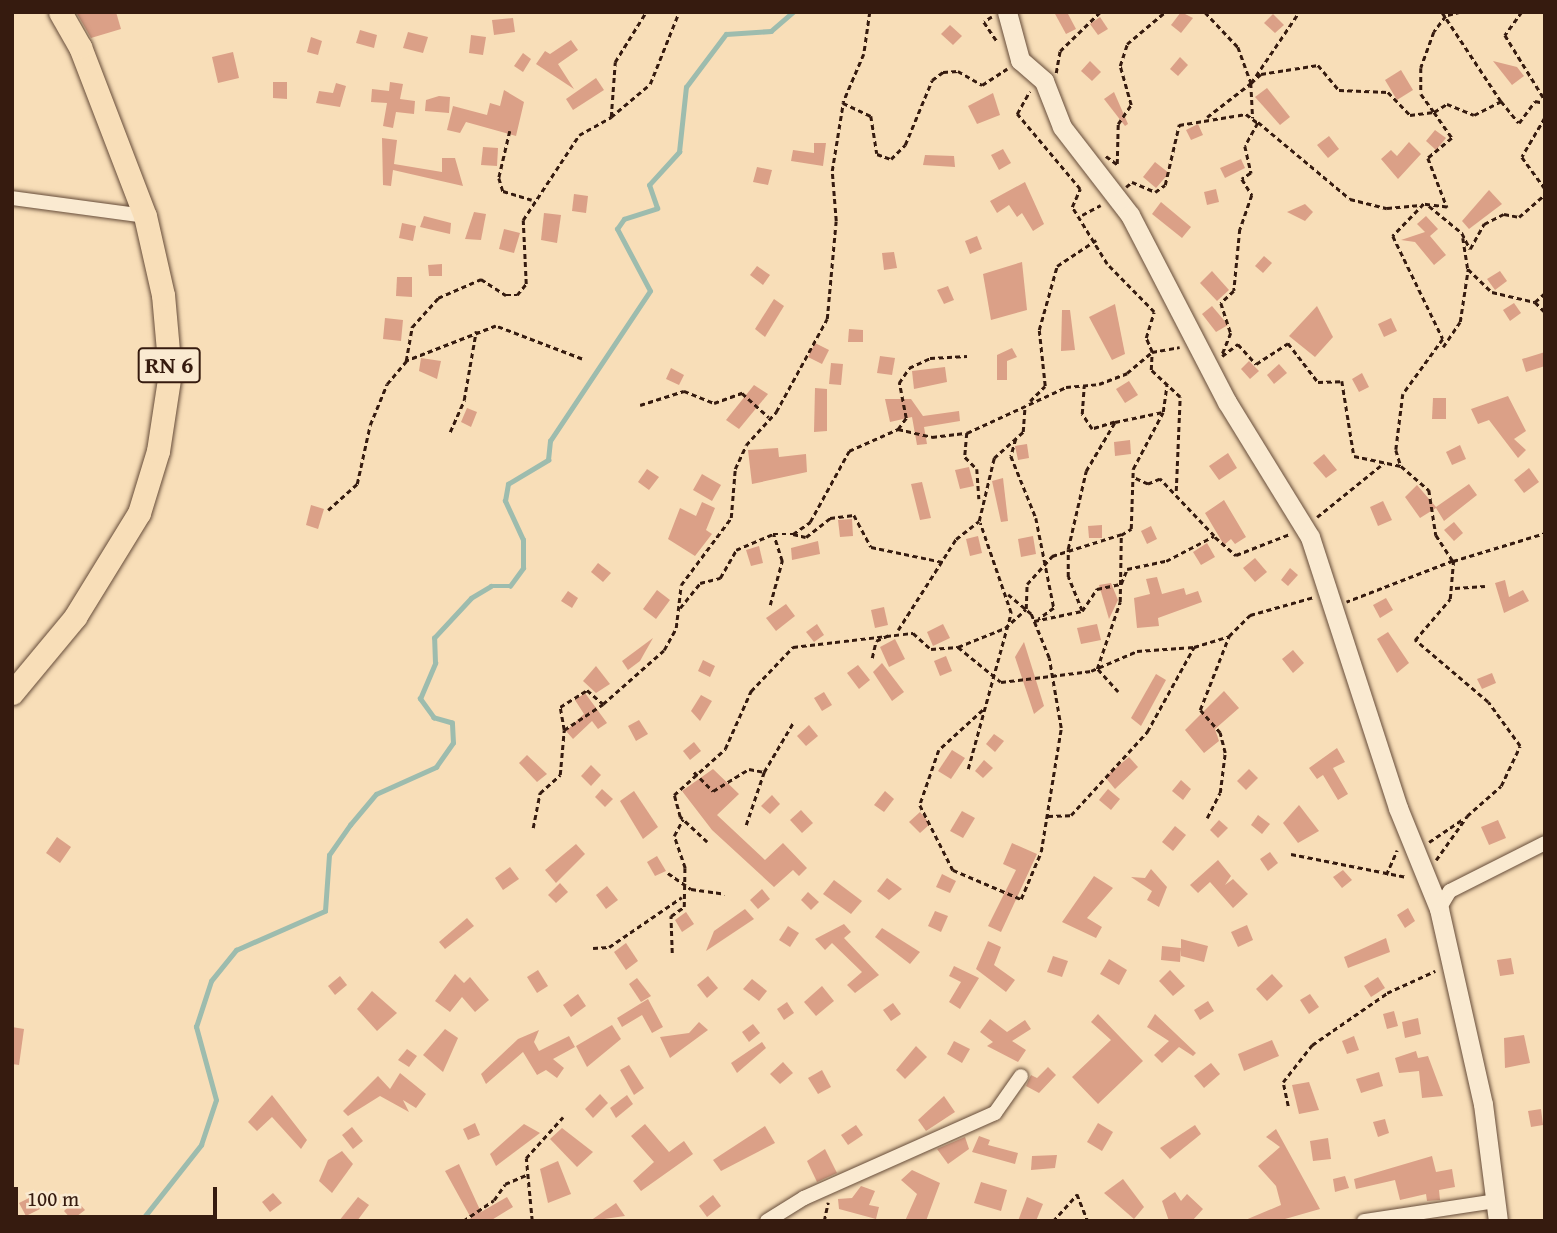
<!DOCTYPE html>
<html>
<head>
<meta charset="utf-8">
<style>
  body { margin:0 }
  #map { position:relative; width:1557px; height:1233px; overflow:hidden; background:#f8deb8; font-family:"Gentium Book Plus",serif }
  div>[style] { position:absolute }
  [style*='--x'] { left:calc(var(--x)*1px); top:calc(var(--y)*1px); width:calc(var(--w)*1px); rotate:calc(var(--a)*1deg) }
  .stream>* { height:4.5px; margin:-2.25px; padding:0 2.25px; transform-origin:2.25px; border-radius:2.25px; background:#9dbcae }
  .building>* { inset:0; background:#dba087 }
  .path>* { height:2.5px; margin-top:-1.25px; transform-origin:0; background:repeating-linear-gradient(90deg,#361b0f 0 5px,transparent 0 8.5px) }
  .roads { filter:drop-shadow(0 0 2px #664c39) drop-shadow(0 0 2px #664c39) }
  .street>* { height:14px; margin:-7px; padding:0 7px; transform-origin:7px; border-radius:7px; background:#faead1 }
  .secondary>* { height:19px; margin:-9.5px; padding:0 9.5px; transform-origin:9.5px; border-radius:9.5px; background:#faead1 }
  .primary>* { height:23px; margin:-11.5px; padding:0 11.5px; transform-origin:11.5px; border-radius:11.5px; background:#f8deb8 }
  span { translate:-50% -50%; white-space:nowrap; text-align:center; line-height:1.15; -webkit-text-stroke:5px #faead1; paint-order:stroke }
  .shield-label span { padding:2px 5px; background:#faead1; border:2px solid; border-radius:5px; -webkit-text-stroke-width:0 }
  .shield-label { font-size:24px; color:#361b0f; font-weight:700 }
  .frame { position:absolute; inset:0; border:14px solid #361b0f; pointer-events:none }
  .scale { position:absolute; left:14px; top:1187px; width:203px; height:32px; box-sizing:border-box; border:4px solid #361b0f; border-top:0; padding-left:9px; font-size:21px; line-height:24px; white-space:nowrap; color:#361b0f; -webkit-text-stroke:5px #faead1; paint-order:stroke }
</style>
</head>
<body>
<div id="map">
  <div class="stream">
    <div style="--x:141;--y:1221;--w:97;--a:-51.7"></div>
    <div style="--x:201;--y:1145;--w:47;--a:-71.6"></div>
    <div style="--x:216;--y:1100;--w:76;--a:-105.3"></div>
    <div style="--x:196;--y:1027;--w:48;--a:-71.9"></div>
    <div style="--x:211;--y:981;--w:40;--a:-51"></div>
    <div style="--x:236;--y:950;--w:97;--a:-23.7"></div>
    <div style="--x:325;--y:911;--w:56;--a:-85.9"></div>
    <div style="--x:329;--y:855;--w:37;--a:-55"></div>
    <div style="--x:350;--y:825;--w:40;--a:-50"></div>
    <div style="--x:376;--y:794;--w:66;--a:-24.2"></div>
    <div style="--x:436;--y:767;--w:29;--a:-55"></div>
    <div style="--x:453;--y:743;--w:20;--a:-93"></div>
    <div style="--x:452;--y:723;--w:19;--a:-164"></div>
    <div style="--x:434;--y:718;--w:24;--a:-126"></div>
    <div style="--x:420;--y:699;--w:39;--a:-67"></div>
    <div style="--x:435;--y:663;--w:25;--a:-92"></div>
    <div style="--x:434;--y:638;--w:54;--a:-47.2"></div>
    <div style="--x:471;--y:598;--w:23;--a:-31"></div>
    <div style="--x:491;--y:586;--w:19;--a:0"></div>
    <div style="--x:510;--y:586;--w:22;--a:-54"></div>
    <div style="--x:523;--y:568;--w:28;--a:-90"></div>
    <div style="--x:523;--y:540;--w:43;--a:-114.8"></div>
    <div style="--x:505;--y:501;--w:17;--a:-80"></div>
    <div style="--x:508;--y:484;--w:47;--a:-31"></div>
    <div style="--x:548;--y:460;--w:19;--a:-84"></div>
    <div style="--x:550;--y:441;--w:180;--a:-56.3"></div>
    <div style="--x:650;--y:291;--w:70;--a:-118"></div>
    <div style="--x:617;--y:229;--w:12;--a:-55"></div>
    <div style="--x:624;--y:219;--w:35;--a:-18"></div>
    <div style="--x:657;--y:208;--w:24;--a:-109"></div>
    <div style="--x:649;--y:185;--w:45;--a:-47.7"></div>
    <div style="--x:679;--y:152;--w:65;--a:-83.9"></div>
    <div style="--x:686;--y:87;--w:66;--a:-53"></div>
    <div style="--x:726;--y:34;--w:45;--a:-3.8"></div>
    <div style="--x:771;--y:31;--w:29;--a:-41"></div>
  </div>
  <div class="building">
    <div style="clip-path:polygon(76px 12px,116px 12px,121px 29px,91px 38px)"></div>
    <div style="clip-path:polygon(1054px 12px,1067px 12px,1076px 29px,1066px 34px)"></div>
    <div style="clip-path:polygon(1181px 12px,1193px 18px,1181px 33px,1171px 25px)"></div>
    <div style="clip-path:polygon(1273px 14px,1284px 25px,1275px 33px,1264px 23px)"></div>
    <div style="clip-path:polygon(1100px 17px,1108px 29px,1098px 35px,1090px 24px)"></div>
    <div style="clip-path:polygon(513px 18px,515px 32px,494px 35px,492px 20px)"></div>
    <div style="clip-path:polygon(950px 25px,962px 36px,953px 45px,941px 34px)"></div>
    <div style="clip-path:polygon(360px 30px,377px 35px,374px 48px,356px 43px)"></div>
    <div style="clip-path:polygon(408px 32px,428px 37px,423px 53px,403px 48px)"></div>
    <div style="clip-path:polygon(471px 35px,486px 37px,483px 55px,469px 53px)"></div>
    <div style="clip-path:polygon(311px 37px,322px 41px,318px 55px,307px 52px)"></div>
    <div style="clip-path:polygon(571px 40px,578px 50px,558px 64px,574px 89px,536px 64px,545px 51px,550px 54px)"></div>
    <div style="clip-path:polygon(233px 52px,239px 78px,218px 83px,212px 57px)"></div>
    <div style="clip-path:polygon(523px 53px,531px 59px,523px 72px,514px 66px)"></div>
    <div style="clip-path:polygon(1180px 57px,1188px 65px,1178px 76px,1170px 69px)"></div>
    <div style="clip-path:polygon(1090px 61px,1101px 72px,1092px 81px,1081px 71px)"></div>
    <div style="clip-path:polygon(1493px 61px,1517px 67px,1524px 76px,1512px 85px)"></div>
    <div style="clip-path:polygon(1401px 70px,1413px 90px,1397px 100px,1385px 80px)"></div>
    <div style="clip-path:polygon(596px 78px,604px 90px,573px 110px,566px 99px)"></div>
    <div style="clip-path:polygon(273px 82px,287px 82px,287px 99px,273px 98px)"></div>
    <div style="clip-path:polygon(390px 82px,403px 84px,400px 99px,415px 101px,414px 114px,396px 112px,393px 128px,383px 126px,387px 103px,371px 102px,372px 89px,389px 91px)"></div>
    <div style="clip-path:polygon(336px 83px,346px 86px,340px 107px,316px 103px,319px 91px,333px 93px)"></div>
    <div style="clip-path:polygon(1267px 88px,1290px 117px,1280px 125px,1255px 97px)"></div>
    <div style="clip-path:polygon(504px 90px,524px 102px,516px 136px,466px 122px,460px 133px,447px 130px,453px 106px,487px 115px,490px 103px,500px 106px)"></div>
    <div style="clip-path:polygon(1114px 92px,1128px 124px,1125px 126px,1104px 99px)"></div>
    <div style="clip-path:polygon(993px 93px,1000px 115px,977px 124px,968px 106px)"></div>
    <div style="clip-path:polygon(439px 96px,450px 97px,449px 113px,425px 111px,426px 100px)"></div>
    <div style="clip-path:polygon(1198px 124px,1203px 135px,1191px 140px,1186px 130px)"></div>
    <div style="clip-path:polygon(1435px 130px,1446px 138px,1436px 150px,1426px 141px)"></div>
    <div style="clip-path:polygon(1329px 136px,1339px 149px,1328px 158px,1317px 145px)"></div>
    <div style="clip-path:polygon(382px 138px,397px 140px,394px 164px,442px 172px,442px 158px,455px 158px,463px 186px,393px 170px,391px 186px,383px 185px)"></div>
    <div style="clip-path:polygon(1409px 142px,1421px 154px,1398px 179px,1381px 159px,1391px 150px,1397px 156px)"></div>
    <div style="clip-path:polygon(814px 143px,826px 143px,823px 166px,791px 161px,793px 150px,814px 153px)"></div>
    <div style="clip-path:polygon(483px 147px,498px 148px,497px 166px,481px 165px)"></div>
    <div style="clip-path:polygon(1003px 149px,1011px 163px,999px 170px,991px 155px)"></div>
    <div style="clip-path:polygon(925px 155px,954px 156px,955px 167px,923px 165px)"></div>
    <div style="clip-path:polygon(1241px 159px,1245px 168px,1225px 178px,1220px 168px)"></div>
    <div style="clip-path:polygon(1155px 162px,1169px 173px,1156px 188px,1143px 177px)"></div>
    <div style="clip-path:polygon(757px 167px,772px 170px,768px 185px,753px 182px)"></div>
    <div style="clip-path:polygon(1025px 182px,1044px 224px,1033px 231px,1022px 213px,1017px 217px,1009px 205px,997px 213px,990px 201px)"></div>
    <div style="clip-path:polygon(1216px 189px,1219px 202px,1207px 205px,1204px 192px)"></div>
    <div style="clip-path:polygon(1489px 190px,1502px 204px,1469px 229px,1462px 221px)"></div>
    <div style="clip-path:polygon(574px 194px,588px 196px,586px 213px,572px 211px)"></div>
    <div style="clip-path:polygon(1161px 202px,1191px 227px,1182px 238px,1152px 214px)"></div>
    <div style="clip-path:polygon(1305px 204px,1313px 212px,1305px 221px,1287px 212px)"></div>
    <div style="clip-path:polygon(474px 212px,486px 214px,481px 240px,465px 239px)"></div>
    <div style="clip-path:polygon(544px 213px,561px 215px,557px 243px,541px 240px)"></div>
    <div style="clip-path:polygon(424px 216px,451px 223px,450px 234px,420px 227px)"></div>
    <div style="clip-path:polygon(1426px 216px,1438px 229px,1430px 236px,1446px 255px,1434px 265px,1415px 242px,1401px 240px,1425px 232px,1417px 224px)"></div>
    <div style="clip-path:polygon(402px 223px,416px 226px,413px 241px,399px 238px)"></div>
    <div style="clip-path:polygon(504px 229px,520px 233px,514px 253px,499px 249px)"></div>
    <div style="clip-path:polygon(977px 236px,982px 249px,970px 254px,965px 241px)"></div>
    <div style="clip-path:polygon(894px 252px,897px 268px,884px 270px,882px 253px)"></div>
    <div style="clip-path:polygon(1264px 256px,1272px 263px,1263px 273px,1255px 266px)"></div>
    <div style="clip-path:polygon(1022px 262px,1027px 310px,991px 320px,983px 274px)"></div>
    <div style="clip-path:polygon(442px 264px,442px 276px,429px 276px,428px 265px)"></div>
    <div style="clip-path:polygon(757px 266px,770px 275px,763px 285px,750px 275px)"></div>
    <div style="clip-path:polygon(1212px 271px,1229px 290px,1217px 301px,1200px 283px)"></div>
    <div style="clip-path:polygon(1500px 271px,1507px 281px,1495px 290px,1487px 279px)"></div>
    <div style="clip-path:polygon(397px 277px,412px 277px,412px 297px,396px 296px)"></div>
    <div style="clip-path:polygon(948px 286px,954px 300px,944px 304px,937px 290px)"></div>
    <div style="clip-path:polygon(774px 299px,784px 306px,765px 337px,755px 329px)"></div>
    <div style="clip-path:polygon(1514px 303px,1521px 313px,1510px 321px,1503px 310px)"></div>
    <div style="clip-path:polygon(1115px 304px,1125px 354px,1112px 360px,1089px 317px)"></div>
    <div style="clip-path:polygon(1212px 306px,1228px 325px,1216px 332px,1202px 314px)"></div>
    <div style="clip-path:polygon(1317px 306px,1333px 337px,1315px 357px,1289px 336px)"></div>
    <div style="clip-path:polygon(1062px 310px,1070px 310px,1075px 350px,1061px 351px)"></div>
    <div style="clip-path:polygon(385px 318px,403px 320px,401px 341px,383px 339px)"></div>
    <div style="clip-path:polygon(1391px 318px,1397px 331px,1384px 337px,1378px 324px)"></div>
    <div style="clip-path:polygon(849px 329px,863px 330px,863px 342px,848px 342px)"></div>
    <div style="clip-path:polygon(815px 343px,829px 350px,822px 364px,808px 357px)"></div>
    <div style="clip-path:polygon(1012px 348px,1017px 357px,1007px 361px,1007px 380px,997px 380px,997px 355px)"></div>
    <div style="clip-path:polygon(1545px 352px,1545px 366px,1526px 372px,1522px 359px)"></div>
    <div style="clip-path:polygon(880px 356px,895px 358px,892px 375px,877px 373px)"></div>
    <div style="clip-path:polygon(421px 358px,441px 361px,437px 379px,419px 371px)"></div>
    <div style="clip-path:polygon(1249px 361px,1259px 371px,1250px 379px,1241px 369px)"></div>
    <div style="clip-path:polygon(831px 363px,843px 364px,841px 385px,829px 384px)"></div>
    <div style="clip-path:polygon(1279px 364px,1287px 373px,1274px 384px,1267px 375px)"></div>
    <div style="clip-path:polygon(945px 367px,947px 382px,914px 389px,912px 371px)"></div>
    <div style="clip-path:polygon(671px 368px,684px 375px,679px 385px,666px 379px)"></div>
    <div style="clip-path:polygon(1362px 373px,1369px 387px,1359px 392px,1352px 379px)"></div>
    <div style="clip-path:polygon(1129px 381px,1138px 395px,1125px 403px,1116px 389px)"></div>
    <div style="clip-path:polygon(754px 385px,768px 394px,739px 429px,726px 420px)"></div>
    <div style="clip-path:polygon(815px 388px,827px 389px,827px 431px,814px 432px)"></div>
    <div style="clip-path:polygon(1508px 396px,1526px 431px,1514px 439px,1526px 450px,1518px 458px,1489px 420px,1478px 424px,1471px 409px)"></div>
    <div style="clip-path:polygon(1433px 398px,1446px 398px,1446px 419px,1432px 419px)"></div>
    <div style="clip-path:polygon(885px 399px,911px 399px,923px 416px,959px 411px,960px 421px,924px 427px,927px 444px,917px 445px,912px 417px,890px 422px)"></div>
    <div style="clip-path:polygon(467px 408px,477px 412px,471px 427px,461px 422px)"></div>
    <div style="clip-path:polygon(1130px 440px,1131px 454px,1115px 456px,1114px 442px)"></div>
    <div style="clip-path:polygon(1027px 444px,1029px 458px,1018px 460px,1015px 446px)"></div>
    <div style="clip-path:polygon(1460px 445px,1466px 459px,1452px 465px,1446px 452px)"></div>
    <div style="clip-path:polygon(778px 448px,779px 457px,806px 454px,807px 472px,752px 484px,748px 450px)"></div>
    <div style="clip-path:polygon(1228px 453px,1237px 468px,1219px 480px,1209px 466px)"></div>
    <div style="clip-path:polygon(1324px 454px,1337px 470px,1326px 478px,1313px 463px)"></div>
    <div style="clip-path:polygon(969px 467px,974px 486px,960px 489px,955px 470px)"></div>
    <div style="clip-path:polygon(1529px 468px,1539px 482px,1524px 493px,1514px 480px)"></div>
    <div style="clip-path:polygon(647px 469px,659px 477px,649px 490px,638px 482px)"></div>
    <div style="clip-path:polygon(702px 474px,721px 485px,712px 501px,693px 490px)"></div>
    <div style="clip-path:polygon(1003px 478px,1008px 521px,1001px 522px,992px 481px)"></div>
    <div style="clip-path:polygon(922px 482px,931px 518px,920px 520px,911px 484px)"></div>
    <div style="clip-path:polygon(1469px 484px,1477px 495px,1444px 521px,1436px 508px,1420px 518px,1405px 497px,1417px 485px,1436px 507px)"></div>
    <div style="clip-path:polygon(1224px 500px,1246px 537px,1235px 544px,1231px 539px,1224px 545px,1205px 513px)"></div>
    <div style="clip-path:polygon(1383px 501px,1392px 520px,1378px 526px,1370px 507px)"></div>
    <div style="clip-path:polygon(702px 502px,715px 508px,706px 530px,712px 534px,695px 556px,668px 539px,680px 508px,696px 516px)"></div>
    <div style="clip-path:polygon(311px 505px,324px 509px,318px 529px,306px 525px)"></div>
    <div style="clip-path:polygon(852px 519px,853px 536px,840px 537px,838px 520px)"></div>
    <div style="clip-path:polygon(1454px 522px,1463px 533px,1454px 541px,1444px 530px)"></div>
    <div style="clip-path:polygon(1102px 525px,1102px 538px,1089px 538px,1088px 526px)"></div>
    <div style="clip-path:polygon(1151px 526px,1157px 539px,1147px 544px,1141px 531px)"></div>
    <div style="clip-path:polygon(978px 536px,982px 553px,970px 556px,966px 539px)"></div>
    <div style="clip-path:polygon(1033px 536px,1036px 554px,1021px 557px,1018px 539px)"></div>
    <div style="clip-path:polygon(818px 541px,820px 554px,792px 560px,791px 548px)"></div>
    <div style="clip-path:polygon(1207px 543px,1215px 557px,1201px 565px,1193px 552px)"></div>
    <div style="clip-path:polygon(759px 546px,763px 563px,751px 566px,746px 550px)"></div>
    <div style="clip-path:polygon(1255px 558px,1267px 572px,1255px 582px,1243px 568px)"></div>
    <div style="clip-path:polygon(598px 563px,611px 573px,603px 582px,591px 572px)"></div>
    <div style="clip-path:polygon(1290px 568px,1298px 575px,1288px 586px,1281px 580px)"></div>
    <div style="clip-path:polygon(1157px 577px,1162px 594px,1184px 588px,1186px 595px,1198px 591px,1202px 602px,1158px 618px,1159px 626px,1137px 628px,1134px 598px,1150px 594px,1146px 579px)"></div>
    <div style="clip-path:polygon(1505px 580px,1509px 597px,1523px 590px,1529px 601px,1504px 613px,1495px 583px)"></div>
    <div style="clip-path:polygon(1111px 583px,1118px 600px,1109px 619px,1099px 585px)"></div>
    <div style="clip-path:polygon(657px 590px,670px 600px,656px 619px,643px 609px)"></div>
    <div style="clip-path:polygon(568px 591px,578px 598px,572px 608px,561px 601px)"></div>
    <div style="clip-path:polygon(1386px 598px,1393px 610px,1380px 618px,1373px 605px)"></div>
    <div style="clip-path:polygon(786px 604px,795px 616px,776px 631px,766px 618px)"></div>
    <div style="clip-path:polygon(884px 607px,888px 625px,875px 628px,871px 610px)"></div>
    <div style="clip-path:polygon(817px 624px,824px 635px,814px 642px,806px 632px)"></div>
    <div style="clip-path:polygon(943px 624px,950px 638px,933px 646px,927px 632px)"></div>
    <div style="clip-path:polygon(1097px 624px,1101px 640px,1081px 644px,1077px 628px)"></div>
    <div style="clip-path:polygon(1388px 632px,1409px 663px,1397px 673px,1377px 639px)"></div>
    <div style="clip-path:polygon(653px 638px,640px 661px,628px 670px,622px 661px)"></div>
    <div style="clip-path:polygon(895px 639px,905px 659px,889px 667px,880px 647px)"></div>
    <div style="clip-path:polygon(1024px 642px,1044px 706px,1034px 714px,1015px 657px)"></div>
    <div style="clip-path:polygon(1293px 650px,1304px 663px,1293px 673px,1282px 659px)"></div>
    <div style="clip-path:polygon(946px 656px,952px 671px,940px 676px,934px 661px)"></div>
    <div style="clip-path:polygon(703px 660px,715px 666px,710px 677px,698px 671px)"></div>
    <div style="clip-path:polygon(882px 663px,904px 692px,892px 701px,873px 672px)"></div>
    <div style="clip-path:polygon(858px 665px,870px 680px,859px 689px,847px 673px)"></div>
    <div style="clip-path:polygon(596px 666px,610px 684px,596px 693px,583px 681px)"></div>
    <div style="clip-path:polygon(1492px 673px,1496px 683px,1482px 689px,1477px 679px)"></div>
    <div style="clip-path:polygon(1156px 674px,1166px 680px,1141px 726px,1131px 718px)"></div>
    <div style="clip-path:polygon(1224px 691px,1239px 708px,1215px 729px,1219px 741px,1204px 753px,1185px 730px)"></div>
    <div style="clip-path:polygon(824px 692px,832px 705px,822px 711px,814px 698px)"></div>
    <div style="clip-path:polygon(585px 693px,607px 723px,598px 729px,592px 721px,573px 739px,566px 731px,584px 714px,575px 700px)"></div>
    <div style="clip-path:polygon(701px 695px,712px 701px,700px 721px,691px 711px)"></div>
    <div style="clip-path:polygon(639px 720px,648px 734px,636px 741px,628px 726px)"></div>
    <div style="clip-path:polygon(809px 725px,818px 736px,806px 746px,797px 736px)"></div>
    <div style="clip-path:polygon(994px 734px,1004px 741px,995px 752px,986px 744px)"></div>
    <div style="clip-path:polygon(694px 742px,701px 751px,690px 760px,683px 751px)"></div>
    <div style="clip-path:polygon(1337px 748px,1345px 762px,1333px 768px,1348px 794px,1338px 800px,1323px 775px,1317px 779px,1309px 768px)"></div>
    <div style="clip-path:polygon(952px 750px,965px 758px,951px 779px,938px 771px)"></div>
    <div style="clip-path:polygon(527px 755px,547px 774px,537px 782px,519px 763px)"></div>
    <div style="clip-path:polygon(1129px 757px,1138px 767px,1115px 789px,1105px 777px)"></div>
    <div style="clip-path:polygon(984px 760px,993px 768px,983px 778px,975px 771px)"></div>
    <div style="clip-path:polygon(591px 765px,601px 775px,591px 786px,581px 776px)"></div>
    <div style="clip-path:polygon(713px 769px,739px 794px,717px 815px,765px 860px,783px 843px,807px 868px,799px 876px,793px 870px,774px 887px,712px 830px,682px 791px)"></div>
    <div style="clip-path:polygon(1249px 769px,1258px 778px,1246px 790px,1237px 781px)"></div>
    <div style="clip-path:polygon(1181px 780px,1191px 789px,1183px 800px,1172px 791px)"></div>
    <div style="clip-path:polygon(602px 789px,613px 799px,605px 807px,595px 797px)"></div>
    <div style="clip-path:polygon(1108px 789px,1120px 799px,1111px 810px,1099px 800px)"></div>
    <div style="clip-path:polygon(634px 791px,658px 827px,643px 839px,620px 801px)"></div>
    <div style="clip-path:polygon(885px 791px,894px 799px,884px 812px,874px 805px)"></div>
    <div style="clip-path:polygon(772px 795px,780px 804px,770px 814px,761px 806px)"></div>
    <div style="clip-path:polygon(1299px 805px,1319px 831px,1298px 843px,1283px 823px)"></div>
    <div style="clip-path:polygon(801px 810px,813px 823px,802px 833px,790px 820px)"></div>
    <div style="clip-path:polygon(962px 811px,975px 818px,963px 838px,950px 831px)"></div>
    <div style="clip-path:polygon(920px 812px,930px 824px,920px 833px,909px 822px)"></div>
    <div style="clip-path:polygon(1258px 815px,1270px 824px,1262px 834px,1251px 825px)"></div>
    <div style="clip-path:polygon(1219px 820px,1228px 828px,1218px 838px,1210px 830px)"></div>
    <div style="clip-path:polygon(1498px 820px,1506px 838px,1489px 845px,1481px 827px)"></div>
    <div style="clip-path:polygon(1175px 826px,1186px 835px,1173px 851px,1162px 842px)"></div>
    <div style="clip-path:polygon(57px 837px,71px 847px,60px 863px,46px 853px)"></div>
    <div style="clip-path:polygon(1012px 843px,1037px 854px,1001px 932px,988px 926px,1016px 870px,1003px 864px)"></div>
    <div style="clip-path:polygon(576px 844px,585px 854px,556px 883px,545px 870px)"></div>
    <div style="clip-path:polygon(1270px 852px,1278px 863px,1268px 871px,1260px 859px)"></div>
    <div style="clip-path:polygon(657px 856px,666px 871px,655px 876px,647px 862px)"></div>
    <div style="clip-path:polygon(1218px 860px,1231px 876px,1225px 885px,1233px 879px,1248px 894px,1233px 908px,1210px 882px,1198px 893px,1190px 885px)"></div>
    <div style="clip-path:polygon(510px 867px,519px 879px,503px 890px,495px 878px)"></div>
    <div style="clip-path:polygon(1151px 869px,1167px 887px,1159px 907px,1147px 900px,1152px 891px,1131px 877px,1145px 878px)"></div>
    <div style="clip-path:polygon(1343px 870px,1352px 880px,1342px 888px,1333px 877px)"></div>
    <div style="clip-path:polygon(942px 874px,956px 881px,950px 893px,936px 887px)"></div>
    <div style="clip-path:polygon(1094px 876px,1113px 888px,1087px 918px,1102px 927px,1096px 938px,1062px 922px)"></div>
    <div style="clip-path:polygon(887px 878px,902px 889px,889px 900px,877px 891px)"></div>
    <div style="clip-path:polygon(834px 880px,862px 901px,851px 914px,823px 894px)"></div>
    <div style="clip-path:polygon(560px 883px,568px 892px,556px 903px,548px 895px)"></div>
    <div style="clip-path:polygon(607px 886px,618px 900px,606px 909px,596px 895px)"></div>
    <div style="clip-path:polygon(762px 889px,770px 899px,758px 909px,750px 900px)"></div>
    <div style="clip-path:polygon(808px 892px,819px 902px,811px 910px,801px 900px)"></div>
    <div style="clip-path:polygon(1408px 908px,1415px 921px,1405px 928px,1397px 915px)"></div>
    <div style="clip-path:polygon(745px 909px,754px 919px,706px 951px,714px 931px)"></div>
    <div style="clip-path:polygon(935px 911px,948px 916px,941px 932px,928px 926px)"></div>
    <div style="clip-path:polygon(686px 912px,694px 924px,682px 932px,675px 920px)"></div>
    <div style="clip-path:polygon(467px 918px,474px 926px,445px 949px,439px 942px)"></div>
    <div style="clip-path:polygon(844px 924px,851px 932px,844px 938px,879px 975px,855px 993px,847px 985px,862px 972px,832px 943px,825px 950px,815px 939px)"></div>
    <div style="clip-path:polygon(1247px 925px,1253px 940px,1238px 947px,1231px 932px)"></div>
    <div style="clip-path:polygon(788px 926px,799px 933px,790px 947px,779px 940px)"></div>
    <div style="clip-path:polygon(882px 928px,920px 952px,910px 964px,875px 937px)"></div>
    <div style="clip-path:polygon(1386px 938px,1390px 952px,1348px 968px,1344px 957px)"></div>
    <div style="clip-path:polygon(1181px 939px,1208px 946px,1204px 962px,1181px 956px)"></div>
    <div style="clip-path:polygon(988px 941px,1001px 947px,994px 965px,1015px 980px,1006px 992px,976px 969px)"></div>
    <div style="clip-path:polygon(626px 943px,638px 961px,626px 970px,614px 952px)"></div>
    <div style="clip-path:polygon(1162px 946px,1181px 948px,1180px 962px,1161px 960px)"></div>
    <div style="clip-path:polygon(1053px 956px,1068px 961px,1062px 977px,1047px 972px)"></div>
    <div style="clip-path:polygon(1511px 958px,1514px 974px,1500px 976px,1497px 960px)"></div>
    <div style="clip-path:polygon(1109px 959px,1127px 970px,1119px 985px,1100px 974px)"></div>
    <div style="clip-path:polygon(954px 966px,979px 978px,960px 1009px,949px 1002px,961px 982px,949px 976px)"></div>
    <div style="clip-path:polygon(538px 970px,548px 986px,537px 993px,527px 977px)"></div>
    <div style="clip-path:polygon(1170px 970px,1185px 986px,1173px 996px,1159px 981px)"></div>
    <div style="clip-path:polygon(455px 974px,464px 983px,470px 977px,489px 1000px,475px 1012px,462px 997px,450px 1012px,435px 1001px)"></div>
    <div style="clip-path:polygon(1272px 974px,1283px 986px,1267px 1001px,1256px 989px)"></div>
    <div style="clip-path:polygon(340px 976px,347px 985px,335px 995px,328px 986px)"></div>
    <div style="clip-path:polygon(708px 976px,718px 988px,707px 998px,697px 985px)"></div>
    <div style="clip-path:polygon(1378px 977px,1385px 988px,1371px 997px,1364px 986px)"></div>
    <div style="clip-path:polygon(637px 978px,651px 996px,641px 1002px,629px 984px)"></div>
    <div style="clip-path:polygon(752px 979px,767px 991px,759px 1001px,743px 989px)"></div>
    <div style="clip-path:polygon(822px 986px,834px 1001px,816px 1016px,804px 1002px)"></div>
    <div style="clip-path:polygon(372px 991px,397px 1013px,377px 1031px,357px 1009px)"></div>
    <div style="clip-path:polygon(578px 994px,586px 1006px,571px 1017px,563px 1005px)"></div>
    <div style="clip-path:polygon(1310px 994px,1319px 1007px,1309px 1014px,1300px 1000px)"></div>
    <div style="clip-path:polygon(648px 999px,663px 1027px,652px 1033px,642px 1015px,622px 1027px,617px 1018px)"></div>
    <div style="clip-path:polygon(1208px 1001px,1214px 1011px,1200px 1020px,1194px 1010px)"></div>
    <div style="clip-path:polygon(787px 1002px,794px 1013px,784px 1020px,777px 1009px)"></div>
    <div style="clip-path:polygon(893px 1003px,901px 1014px,891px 1021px,883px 1010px)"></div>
    <div style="clip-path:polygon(1394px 1011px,1398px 1026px,1387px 1029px,1383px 1014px)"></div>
    <div style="clip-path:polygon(1098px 1014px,1143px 1061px,1098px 1104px,1072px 1077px,1111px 1040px,1091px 1022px)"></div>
    <div style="clip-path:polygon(1155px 1014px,1196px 1053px,1193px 1056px,1179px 1047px,1162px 1063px,1154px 1055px,1169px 1041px,1147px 1027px)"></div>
    <div style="clip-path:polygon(1418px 1018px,1421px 1034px,1405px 1038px,1402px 1022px)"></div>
    <div style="clip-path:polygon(990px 1019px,1007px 1032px,1025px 1020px,1031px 1029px,1012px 1041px,1026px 1050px,1018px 1062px,987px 1046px,993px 1042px,980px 1032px)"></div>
    <div style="clip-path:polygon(699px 1022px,708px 1030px,670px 1058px,660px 1037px,689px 1033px)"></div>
    <div style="clip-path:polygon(753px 1024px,760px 1033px,749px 1042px,742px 1032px)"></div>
    <div style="clip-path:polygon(612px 1025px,621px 1039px,587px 1067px,576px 1046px)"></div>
    <div style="clip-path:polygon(12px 1027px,24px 1029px,19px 1065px,12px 1064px)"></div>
    <div style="clip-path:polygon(445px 1029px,458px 1038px,443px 1072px,423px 1055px)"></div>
    <div style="clip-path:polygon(539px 1030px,534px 1042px,539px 1051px,569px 1036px,575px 1047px,553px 1059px,564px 1068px,557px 1078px,546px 1070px,537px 1075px,523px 1052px,486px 1084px,481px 1074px,518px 1039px)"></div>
    <div style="clip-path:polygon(1524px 1035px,1530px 1063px,1505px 1068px,1504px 1038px)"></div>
    <div style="clip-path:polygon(1354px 1036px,1359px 1050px,1347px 1054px,1342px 1041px)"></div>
    <div style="clip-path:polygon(1272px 1040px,1279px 1056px,1244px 1071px,1238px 1054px)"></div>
    <div style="clip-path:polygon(954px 1041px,970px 1049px,962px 1063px,947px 1054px)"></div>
    <div style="clip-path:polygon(762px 1042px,766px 1048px,737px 1073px,731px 1063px)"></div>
    <div style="clip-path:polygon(916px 1046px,927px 1057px,905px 1079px,896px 1070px)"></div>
    <div style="clip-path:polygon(407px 1049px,417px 1056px,409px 1067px,398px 1060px)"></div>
    <div style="clip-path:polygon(1416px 1051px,1418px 1058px,1428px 1056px,1443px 1096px,1422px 1098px,1419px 1071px,1399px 1073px,1395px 1058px)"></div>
    <div style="clip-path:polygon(783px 1062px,793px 1073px,780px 1084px,770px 1074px)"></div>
    <div style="clip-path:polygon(1211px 1063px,1220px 1074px,1204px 1088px,1194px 1076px)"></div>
    <div style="clip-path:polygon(629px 1065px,644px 1088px,634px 1095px,620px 1070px)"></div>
    <div style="clip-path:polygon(1048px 1067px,1056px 1075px,1039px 1093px,1026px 1086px,1031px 1075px,1037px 1078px)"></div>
    <div style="clip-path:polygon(822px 1070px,831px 1087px,818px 1094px,808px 1078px)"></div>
    <div style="clip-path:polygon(1379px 1072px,1383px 1086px,1361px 1093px,1356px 1079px)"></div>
    <div style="clip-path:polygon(400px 1073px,426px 1094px,416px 1108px,403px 1100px,409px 1112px,380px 1096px,348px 1116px,343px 1111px,378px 1076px,390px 1089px)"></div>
    <div style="clip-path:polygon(1309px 1082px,1319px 1110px,1299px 1114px,1292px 1085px)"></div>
    <div style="clip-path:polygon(600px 1094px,608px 1103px,593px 1118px,585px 1109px)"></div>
    <div style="clip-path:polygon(272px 1095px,307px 1140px,301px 1149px,272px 1117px,257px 1131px,248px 1122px)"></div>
    <div style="clip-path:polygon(627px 1095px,633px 1104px,616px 1118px,610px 1108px)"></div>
    <div style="clip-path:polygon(944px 1096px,955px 1112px,926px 1131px,918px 1120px)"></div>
    <div style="clip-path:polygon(1541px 1109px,1543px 1125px,1531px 1127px,1528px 1111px)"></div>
    <div style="clip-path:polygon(1385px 1119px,1389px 1133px,1378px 1137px,1373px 1122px)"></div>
    <div style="clip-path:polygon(475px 1123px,480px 1135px,468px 1140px,463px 1129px)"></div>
    <div style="clip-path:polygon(1098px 1123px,1113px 1132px,1102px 1151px,1087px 1142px)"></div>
    <div style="clip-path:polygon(524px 1124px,540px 1133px,496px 1166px,490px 1154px)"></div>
    <div style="clip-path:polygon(645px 1124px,669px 1152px,684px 1141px,693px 1154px,641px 1191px,633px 1181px,654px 1162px,631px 1136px)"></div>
    <div style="clip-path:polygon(856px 1125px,863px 1135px,848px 1145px,841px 1135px)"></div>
    <div style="clip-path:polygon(1195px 1125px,1201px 1134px,1170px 1159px,1160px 1148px)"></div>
    <div style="clip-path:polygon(765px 1126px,775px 1143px,721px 1171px,713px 1160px)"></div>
    <div style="clip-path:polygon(352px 1127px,363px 1141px,353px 1149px,342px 1135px)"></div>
    <div style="clip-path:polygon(562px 1128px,593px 1152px,577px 1167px,550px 1139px)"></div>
    <div style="clip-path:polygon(1276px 1129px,1320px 1209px,1278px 1221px,1243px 1221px,1281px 1205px,1276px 1186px,1258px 1166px,1280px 1147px,1266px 1137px)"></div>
    <div style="clip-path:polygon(979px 1136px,990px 1140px,988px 1145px,1018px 1153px,1015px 1164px,972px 1152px)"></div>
    <div style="clip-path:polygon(965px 1137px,969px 1149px,948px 1164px,937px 1149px)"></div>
    <div style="clip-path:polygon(1328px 1138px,1331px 1159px,1313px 1161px,1310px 1141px)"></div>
    <div style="clip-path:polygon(825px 1149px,837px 1173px,817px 1182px,807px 1161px)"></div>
    <div style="clip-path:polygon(342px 1151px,353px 1164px,332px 1193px,319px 1181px,328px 1160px)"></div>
    <div style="clip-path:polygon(1057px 1155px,1055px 1168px,1031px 1170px,1032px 1156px)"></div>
    <div style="clip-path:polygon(1432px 1156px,1436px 1172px,1452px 1169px,1455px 1187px,1439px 1190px,1440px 1200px,1427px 1201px,1426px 1194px,1400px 1200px,1395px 1180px,1356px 1189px,1354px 1179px)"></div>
    <div style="clip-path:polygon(558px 1161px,571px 1194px,548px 1203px,540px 1169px)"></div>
    <div style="clip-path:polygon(459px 1164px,481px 1212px,507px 1197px,513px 1207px,490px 1221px,466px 1221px,471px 1218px,445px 1171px)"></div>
    <div style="clip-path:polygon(912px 1170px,940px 1183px,926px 1221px,905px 1221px,917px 1194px,901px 1180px)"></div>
    <div style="clip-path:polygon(1345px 1176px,1349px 1188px,1335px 1192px,1333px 1179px)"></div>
    <div style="clip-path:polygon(1123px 1179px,1144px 1207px,1134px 1219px,1104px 1193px)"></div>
    <div style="clip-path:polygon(981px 1182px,1007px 1190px,1001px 1211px,974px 1203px)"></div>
    <div style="clip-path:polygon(861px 1186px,875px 1191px,869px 1205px,879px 1207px,876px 1219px,839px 1209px,838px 1199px,852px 1198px)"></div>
    <div style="clip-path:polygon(1175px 1192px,1181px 1201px,1187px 1194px,1203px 1209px,1192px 1221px,1169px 1221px,1162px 1201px)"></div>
    <div style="clip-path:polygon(273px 1193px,282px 1203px,270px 1212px,262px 1202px)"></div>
    <div style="clip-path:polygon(713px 1195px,721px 1206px,707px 1217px,699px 1206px)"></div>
    <div style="clip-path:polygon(33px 1196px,40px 1209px,26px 1216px,19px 1203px)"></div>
    <div style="clip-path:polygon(358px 1197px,369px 1205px,357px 1221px,339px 1221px)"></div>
    <div style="clip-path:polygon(1027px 1197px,1043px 1204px,1036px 1221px,1018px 1221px)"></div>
    <div style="clip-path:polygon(76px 1200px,85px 1210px,72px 1220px,64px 1211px)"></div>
    <div style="clip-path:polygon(616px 1203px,625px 1216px,590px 1221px)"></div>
  </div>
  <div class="path">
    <div style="--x:870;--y:12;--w:42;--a:98.1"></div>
    <div style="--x:864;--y:54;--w:53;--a:113.2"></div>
    <div style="--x:843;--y:103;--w:31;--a:25"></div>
    <div style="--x:871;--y:116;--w:38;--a:81"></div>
    <div style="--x:877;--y:154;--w:15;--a:20"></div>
    <div style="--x:891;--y:159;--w:20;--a:-45"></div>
    <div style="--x:905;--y:145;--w:70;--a:-67.4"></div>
    <div style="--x:932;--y:80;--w:14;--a:-36"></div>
    <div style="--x:943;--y:72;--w:15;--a:-4"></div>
    <div style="--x:958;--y:71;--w:28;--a:30"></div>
    <div style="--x:982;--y:85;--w:30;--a:-33"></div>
    <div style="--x:1205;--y:12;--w:48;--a:46.7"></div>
    <div style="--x:1238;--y:47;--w:38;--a:70"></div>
    <div style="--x:1251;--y:83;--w:35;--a:87"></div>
    <div style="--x:1442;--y:12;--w:107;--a:56.5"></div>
    <div style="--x:1461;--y:12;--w:16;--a:165"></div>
    <div style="--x:1446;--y:16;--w:20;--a:127"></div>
    <div style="--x:1434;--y:32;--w:38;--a:110"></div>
    <div style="--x:1421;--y:68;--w:26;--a:90"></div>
    <div style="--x:1421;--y:94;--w:22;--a:54"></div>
    <div style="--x:1434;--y:112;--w:15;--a:-32"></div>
    <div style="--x:1447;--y:104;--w:29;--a:22"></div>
    <div style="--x:1474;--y:115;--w:30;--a:-27"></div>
    <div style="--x:1501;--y:101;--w:28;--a:51"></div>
    <div style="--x:1519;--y:123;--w:27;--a:-54"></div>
    <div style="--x:1535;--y:101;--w:10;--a:11"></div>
    <div style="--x:1522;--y:12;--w:29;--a:126"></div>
    <div style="--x:1505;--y:35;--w:76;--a:58.4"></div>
    <div style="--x:992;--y:17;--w:9;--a:148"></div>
    <div style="--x:984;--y:22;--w:23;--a:56"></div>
    <div style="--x:1056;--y:73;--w:22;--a:-80"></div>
    <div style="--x:1060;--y:51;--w:56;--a:-44.3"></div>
    <div style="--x:1251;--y:83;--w:13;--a:-42"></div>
    <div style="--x:1261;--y:74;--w:58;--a:-9"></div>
    <div style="--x:1318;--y:65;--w:33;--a:50"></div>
    <div style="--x:1339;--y:90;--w:49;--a:2.3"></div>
    <div style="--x:1388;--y:92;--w:32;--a:46"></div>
    <div style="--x:1410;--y:115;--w:24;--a:-7"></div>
    <div style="--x:1434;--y:112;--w:32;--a:55"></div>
    <div style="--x:1452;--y:138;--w:31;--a:140"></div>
    <div style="--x:1428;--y:158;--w:53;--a:68.8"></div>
    <div style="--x:1447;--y:207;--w:23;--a:-173"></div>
    <div style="--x:1424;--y:204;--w:45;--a:134.1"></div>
    <div style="--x:1393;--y:236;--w:114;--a:64.1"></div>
    <div style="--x:1443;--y:339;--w:68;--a:126"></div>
    <div style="--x:1403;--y:394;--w:56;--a:97.1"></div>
    <div style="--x:1396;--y:450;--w:17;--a:73"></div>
    <div style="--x:1401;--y:466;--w:37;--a:41"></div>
    <div style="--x:1429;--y:490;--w:46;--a:81.2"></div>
    <div style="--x:1436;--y:535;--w:31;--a:57"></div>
    <div style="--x:1453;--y:561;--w:114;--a:158.9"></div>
    <div style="--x:611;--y:117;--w:51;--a:-40.2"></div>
    <div style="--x:650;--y:84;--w:78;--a:-68.1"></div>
    <div style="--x:1207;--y:117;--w:56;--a:-37.7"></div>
    <div style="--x:1251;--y:83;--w:86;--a:-55.9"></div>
    <div style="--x:1545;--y:118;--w:45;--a:120.5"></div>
    <div style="--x:1522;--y:157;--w:39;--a:54"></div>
    <div style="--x:1258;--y:122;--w:120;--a:39.9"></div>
    <div style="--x:1350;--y:199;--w:38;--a:14"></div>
    <div style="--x:1387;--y:208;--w:36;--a:-5"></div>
    <div style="--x:510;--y:131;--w:48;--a:103.2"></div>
    <div style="--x:499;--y:178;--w:14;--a:73"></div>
    <div style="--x:503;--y:191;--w:30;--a:17"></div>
    <div style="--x:1106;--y:156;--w:14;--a:36"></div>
    <div style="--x:1117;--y:164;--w:40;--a:-88.6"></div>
    <div style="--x:1118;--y:124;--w:23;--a:-56"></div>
    <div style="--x:1131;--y:105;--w:41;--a:-105.8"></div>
    <div style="--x:1120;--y:66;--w:23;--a:-72"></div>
    <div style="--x:1127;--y:44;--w:50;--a:-40.1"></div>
    <div style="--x:1126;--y:187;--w:8;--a:-40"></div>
    <div style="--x:1132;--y:182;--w:25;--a:23"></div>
    <div style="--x:1155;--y:192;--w:12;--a:-35"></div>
    <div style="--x:1165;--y:185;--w:62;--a:-76.9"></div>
    <div style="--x:1179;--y:125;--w:68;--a:-9.3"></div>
    <div style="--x:1246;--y:114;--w:15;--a:37"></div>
    <div style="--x:1258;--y:123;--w:26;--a:119"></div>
    <div style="--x:1245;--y:146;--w:28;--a:77"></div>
    <div style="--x:1251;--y:173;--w:11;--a:146"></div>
    <div style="--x:1242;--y:179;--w:19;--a:58"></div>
    <div style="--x:1252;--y:195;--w:36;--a:109"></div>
    <div style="--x:1240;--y:229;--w:62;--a:95.5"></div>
    <div style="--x:1234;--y:291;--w:18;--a:137"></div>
    <div style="--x:1221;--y:303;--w:32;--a:72"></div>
    <div style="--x:1231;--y:333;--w:24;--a:112"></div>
    <div style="--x:1429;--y:206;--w:43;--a:39.3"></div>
    <div style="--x:1462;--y:233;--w:18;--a:63"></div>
    <div style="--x:1470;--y:249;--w:29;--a:-61"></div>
    <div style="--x:1484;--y:224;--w:22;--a:-27"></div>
    <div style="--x:1504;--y:214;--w:15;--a:11"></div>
    <div style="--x:1519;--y:217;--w:35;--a:-41"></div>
    <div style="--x:1082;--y:215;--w:21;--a:-28"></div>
    <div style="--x:1463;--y:238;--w:31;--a:81"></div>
    <div style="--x:1468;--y:269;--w:33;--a:44"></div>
    <div style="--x:1492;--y:292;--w:44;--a:13.1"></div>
    <div style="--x:1535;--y:302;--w:14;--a:45"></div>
    <div style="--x:1535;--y:302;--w:13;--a:-42"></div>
    <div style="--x:1443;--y:347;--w:30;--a:-56"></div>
    <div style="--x:1460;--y:322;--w:54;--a:-81.4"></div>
    <div style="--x:1222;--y:356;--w:20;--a:-37"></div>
    <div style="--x:1238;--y:344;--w:27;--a:48"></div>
    <div style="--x:1256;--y:364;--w:38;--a:-33"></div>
    <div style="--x:1288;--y:343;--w:49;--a:52.4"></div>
    <div style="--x:1318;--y:382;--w:24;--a:-2"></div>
    <div style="--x:1342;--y:381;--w:76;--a:80.9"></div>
    <div style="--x:1354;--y:456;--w:48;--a:12"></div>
    <div style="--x:582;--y:359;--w:92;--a:-159"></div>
    <div style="--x:496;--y:326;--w:97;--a:158.7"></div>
    <div style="--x:406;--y:361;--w:35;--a:-80"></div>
    <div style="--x:412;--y:327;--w:39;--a:-48"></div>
    <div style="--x:438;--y:298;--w:47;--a:-23.8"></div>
    <div style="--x:481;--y:279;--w:30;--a:33"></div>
    <div style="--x:506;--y:295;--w:11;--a:0"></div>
    <div style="--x:517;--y:295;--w:14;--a:-51"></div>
    <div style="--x:526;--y:284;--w:64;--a:-92.7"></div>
    <div style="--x:523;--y:220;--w:102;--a:-56.6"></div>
    <div style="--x:579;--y:135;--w:37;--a:-29"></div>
    <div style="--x:611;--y:117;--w:55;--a:-85.8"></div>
    <div style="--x:615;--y:62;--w:59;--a:-58.2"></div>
    <div style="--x:1030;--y:401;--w:21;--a:-45"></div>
    <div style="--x:1045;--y:386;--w:56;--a:-96.1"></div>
    <div style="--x:1039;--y:330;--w:66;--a:-74.3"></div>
    <div style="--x:1057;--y:266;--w:47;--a:-33.7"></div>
    <div style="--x:640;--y:405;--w:46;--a:-17.7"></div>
    <div style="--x:684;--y:391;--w:32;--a:22"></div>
    <div style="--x:714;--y:403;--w:30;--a:-20"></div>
    <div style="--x:742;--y:393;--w:36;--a:42"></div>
    <div style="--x:1115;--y:422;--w:49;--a:-11.8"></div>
    <div style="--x:898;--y:429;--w:14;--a:-54"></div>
    <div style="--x:906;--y:418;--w:36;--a:-101"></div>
    <div style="--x:899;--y:383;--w:18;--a:-56"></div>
    <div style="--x:909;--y:368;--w:23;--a:-25"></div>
    <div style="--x:930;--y:358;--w:37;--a:-3"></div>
    <div style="--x:450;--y:432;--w:35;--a:-66"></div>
    <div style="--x:464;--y:400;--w:70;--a:-80.1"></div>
    <div style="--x:967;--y:433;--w:24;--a:95"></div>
    <div style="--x:965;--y:457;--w:17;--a:45"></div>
    <div style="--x:977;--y:469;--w:30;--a:86"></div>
    <div style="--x:1016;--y:439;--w:18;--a:106"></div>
    <div style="--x:1011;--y:456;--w:67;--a:68"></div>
    <div style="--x:1036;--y:518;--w:92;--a:78.7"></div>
    <div style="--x:1054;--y:608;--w:19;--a:144"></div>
    <div style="--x:1176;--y:491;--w:94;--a:-87.6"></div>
    <div style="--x:1180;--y:397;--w:40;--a:-137"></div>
    <div style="--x:1151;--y:370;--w:18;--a:-87"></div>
    <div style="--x:1152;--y:352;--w:28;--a:-10"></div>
    <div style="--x:328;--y:510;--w:39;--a:-42"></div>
    <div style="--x:357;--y:484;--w:60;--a:-77.6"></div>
    <div style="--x:370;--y:425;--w:44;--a:-67.5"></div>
    <div style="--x:387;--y:384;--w:30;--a:-50"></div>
    <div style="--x:1317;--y:517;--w:86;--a:-38.9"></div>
    <div style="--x:793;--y:534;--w:13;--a:13"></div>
    <div style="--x:806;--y:537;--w:31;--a:-38"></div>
    <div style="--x:830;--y:518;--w:24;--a:-7"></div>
    <div style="--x:854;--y:515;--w:36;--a:62"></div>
    <div style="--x:871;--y:547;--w:74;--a:11.8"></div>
    <div style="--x:1215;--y:537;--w:28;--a:41"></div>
    <div style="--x:1236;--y:555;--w:58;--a:-21.3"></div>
    <div style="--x:1455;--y:588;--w:30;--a:-4"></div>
    <div style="--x:770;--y:605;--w:46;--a:-74.7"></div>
    <div style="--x:782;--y:561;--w:28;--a:-108"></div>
    <div style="--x:680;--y:608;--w:32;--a:-51"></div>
    <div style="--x:700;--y:583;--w:21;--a:-14"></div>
    <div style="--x:720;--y:578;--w:32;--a:-60"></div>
    <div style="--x:736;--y:550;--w:40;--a:-23.4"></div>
    <div style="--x:773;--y:534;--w:20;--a:0"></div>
    <div style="--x:793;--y:534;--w:21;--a:-35"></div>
    <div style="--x:810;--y:522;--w:81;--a:-61.2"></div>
    <div style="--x:849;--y:451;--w:54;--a:-24.2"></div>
    <div style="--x:898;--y:429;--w:35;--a:13"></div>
    <div style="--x:932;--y:437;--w:35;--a:-7"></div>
    <div style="--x:967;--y:433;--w:109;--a:-24.9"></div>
    <div style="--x:1066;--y:387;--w:33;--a:-5"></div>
    <div style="--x:1099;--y:384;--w:30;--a:-21"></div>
    <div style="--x:1127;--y:373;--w:33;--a:-40"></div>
    <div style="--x:1152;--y:352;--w:15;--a:-113"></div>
    <div style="--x:1146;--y:338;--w:27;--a:-73"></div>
    <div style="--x:1154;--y:312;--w:67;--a:-134.4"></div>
    <div style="--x:1107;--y:264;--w:67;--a:-121.6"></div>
    <div style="--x:1072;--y:207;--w:20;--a:-66"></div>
    <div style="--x:1080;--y:189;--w:98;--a:-130"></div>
    <div style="--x:1017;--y:114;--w:26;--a:-61"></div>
    <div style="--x:1082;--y:611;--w:37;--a:-112"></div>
    <div style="--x:1068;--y:577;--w:28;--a:-90"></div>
    <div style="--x:1068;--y:549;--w:80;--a:-77"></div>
    <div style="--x:1086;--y:471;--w:57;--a:-59.4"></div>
    <div style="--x:1115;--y:422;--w:24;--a:163"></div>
    <div style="--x:1092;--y:429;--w:18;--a:-124"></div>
    <div style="--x:1082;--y:414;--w:28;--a:-86"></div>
    <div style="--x:1034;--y:621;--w:49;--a:-11.8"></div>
    <div style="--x:1082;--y:611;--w:27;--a:-56"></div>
    <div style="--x:1097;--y:589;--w:25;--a:-12"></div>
    <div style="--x:1121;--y:584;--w:16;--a:-68"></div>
    <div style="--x:1127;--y:569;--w:40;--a:-12"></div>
    <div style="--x:1166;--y:561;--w:54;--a:-27.5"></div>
    <div style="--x:1214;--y:536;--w:79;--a:-133.5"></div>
    <div style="--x:1160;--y:479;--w:13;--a:157"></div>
    <div style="--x:1148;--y:484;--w:17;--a:-156"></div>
    <div style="--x:898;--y:630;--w:108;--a:-57.5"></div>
    <div style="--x:956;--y:539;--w:29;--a:-38"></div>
    <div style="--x:979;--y:521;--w:65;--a:-76.6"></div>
    <div style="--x:994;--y:458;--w:39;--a:-42"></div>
    <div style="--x:1023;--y:432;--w:26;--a:-86"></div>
    <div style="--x:958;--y:647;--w:51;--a:-22"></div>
    <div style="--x:1005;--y:628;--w:28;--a:-42"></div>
    <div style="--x:1026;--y:609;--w:25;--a:-88"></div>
    <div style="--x:1027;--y:584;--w:38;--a:-48"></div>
    <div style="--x:1052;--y:556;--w:73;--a:-17.4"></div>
    <div style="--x:872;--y:658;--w:17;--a:-77"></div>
    <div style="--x:876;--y:641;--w:14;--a:-25"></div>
    <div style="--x:1118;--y:692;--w:31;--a:-132"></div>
    <div style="--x:1097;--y:669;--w:71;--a:-71.1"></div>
    <div style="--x:1120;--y:602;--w:67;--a:-89.1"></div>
    <div style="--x:1121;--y:535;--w:12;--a:-31"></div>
    <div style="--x:1131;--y:529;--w:60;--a:-88.1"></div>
    <div style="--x:1133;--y:469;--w:64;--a:-62.2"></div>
    <div style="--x:1163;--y:412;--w:27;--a:-82"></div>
    <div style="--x:983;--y:710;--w:59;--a:137.7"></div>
    <div style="--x:939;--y:750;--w:58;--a:109.1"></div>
    <div style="--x:920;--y:805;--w:73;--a:63.1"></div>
    <div style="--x:953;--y:870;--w:74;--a:23.1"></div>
    <div style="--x:1021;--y:899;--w:51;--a:-66.9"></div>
    <div style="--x:1041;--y:852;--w:126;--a:-80.8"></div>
    <div style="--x:1061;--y:728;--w:71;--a:-99.7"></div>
    <div style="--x:1049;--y:658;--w:48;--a:-112.2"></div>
    <div style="--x:1031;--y:614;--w:30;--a:-140"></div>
    <div style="--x:564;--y:730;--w:23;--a:-100"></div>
    <div style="--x:560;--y:707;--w:32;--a:-32"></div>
    <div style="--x:587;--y:690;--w:21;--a:41"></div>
    <div style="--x:603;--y:704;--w:81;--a:-41.5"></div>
    <div style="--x:664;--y:650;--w:25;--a:-61"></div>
    <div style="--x:676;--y:628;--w:43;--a:-83.4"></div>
    <div style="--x:681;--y:585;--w:84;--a:-53.3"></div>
    <div style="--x:731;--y:518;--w:49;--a:-85.3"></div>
    <div style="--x:735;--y:469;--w:26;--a:-65"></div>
    <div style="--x:746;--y:445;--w:45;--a:-47.7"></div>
    <div style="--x:776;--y:412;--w:106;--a:-61.3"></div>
    <div style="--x:827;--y:319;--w:98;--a:-84.8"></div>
    <div style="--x:836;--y:221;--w:50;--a:-94.6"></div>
    <div style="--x:832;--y:171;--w:69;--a:-80.8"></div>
    <div style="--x:968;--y:769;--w:162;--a:-74.6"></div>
    <div style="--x:1011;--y:613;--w:95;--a:-109"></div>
    <div style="--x:694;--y:772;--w:27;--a:45"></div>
    <div style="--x:713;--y:791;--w:42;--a:-31.4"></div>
    <div style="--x:749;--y:769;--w:15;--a:11"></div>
    <div style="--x:764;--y:772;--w:57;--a:-59.4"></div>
    <div style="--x:1048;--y:816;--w:23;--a:-2"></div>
    <div style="--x:1071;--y:815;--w:113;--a:-47.5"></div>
    <div style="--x:1147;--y:732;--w:97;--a:-61.1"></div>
    <div style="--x:1207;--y:818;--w:28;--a:-63"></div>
    <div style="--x:1220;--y:793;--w:40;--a:-82.9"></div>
    <div style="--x:1225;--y:753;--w:21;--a:-104"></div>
    <div style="--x:1220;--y:733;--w:30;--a:-131"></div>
    <div style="--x:1200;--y:710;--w:79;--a:-68.6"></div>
    <div style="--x:1229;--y:636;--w:30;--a:-45"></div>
    <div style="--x:1250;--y:615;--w:66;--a:-15.7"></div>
    <div style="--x:746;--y:825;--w:56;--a:-71.2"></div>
    <div style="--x:533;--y:828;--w:36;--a:-79"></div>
    <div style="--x:540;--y:793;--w:27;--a:-42"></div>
    <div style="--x:560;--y:775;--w:45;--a:-84.9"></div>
    <div style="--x:564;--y:730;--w:47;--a:-33.7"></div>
    <div style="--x:707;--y:842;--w:37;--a:-137"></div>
    <div style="--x:680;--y:817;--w:23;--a:-105"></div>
    <div style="--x:674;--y:795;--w:69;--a:-42"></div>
    <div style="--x:725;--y:749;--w:64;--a:-65.9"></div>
    <div style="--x:751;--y:691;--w:61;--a:-46.3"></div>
    <div style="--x:793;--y:647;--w:121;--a:-6.7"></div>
    <div style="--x:913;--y:633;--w:24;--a:42"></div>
    <div style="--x:931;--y:649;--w:27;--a:-4"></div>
    <div style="--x:958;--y:647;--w:55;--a:39.1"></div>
    <div style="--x:1001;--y:682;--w:91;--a:-7"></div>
    <div style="--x:1091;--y:671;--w:50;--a:-23.5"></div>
    <div style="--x:1137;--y:651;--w:57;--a:-4"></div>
    <div style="--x:1194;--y:647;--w:37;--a:-17"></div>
    <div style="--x:1429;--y:842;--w:41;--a:-34.1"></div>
    <div style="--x:1291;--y:854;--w:118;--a:11.2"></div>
    <div style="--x:1436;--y:860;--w:54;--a:-54.8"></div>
    <div style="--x:1467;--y:816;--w:45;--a:-41.4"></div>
    <div style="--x:1501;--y:786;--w:44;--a:-64.6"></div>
    <div style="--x:1520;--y:746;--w:54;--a:-126"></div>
    <div style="--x:1488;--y:702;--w:96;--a:-139.7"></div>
    <div style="--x:1415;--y:640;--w:54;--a:-49.5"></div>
    <div style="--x:1450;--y:599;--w:38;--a:-85"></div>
    <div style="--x:1453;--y:561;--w:96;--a:-16.9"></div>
    <div style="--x:668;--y:873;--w:28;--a:35"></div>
    <div style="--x:691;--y:889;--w:34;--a:8"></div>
    <div style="--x:1386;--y:875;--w:27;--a:-66"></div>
    <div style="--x:593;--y:948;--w:16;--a:-4"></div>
    <div style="--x:609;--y:947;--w:88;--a:-34.4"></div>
    <div style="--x:672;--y:953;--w:37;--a:-92"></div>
    <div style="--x:671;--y:916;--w:16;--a:-35"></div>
    <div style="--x:684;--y:907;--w:39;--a:-89"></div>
    <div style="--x:685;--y:868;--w:34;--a:-109"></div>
    <div style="--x:674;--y:836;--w:19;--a:-62"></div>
    <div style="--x:1288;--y:1106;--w:25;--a:-102"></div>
    <div style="--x:1283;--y:1082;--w:47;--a:-51.9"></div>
    <div style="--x:1312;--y:1045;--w:91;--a:-34.7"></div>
    <div style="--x:1387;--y:993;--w:53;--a:-24.6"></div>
    <div style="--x:463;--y:1221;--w:37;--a:-34"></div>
    <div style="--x:494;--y:1200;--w:19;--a:-55"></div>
    <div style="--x:505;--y:1184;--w:25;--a:-23"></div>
    <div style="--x:532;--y:1221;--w:63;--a:-95.4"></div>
    <div style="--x:526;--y:1158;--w:55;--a:-47.9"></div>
    <div style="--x:824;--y:1221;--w:19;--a:-78"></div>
    <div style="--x:1053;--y:1221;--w:36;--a:-48"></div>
    <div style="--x:1077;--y:1194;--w:29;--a:68"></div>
  </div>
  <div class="roads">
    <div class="street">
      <div style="--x:12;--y:198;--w:134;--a:7.7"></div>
      <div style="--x:1439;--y:909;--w:21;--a:-59"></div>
      <div style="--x:1450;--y:891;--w:106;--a:-26.8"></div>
      <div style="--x:767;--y:1221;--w:44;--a:-31.9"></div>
      <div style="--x:804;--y:1198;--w:209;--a:-24"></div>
      <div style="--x:995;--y:1113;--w:45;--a:-54.9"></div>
      <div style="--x:1364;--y:1221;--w:134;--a:-8.6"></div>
    </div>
    <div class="secondary">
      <div style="--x:1007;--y:12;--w:50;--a:74.8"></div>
      <div style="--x:1020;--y:60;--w:32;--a:41"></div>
      <div style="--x:1044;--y:81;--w:49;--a:68.6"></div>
      <div style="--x:1062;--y:127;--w:111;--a:52.3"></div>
      <div style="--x:1130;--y:215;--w:211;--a:62.6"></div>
      <div style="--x:1227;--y:402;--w:158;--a:58.4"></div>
      <div style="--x:1310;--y:537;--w:285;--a:72"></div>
      <div style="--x:1398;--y:808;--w:109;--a:67.9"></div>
      <div style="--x:1439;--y:909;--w:200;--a:77.3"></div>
      <div style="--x:1483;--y:1104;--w:118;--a:82.7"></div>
    </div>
    <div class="primary">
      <div style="--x:12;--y:693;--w:99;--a:-50.3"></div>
      <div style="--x:75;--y:617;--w:122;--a:-58.4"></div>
      <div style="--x:139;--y:513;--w:65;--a:-73"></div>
      <div style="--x:158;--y:451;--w:79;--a:-81.3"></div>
      <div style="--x:170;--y:373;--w:78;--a:-95.1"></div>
      <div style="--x:163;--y:295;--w:81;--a:-102.8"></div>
      <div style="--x:145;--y:216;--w:181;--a:-111"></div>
      <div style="--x:80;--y:47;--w:40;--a:-119.7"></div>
    </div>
  </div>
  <div class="shield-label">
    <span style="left:169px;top:365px">RN 6</span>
  </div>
  <div class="frame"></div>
  <div class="scale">100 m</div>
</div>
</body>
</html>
